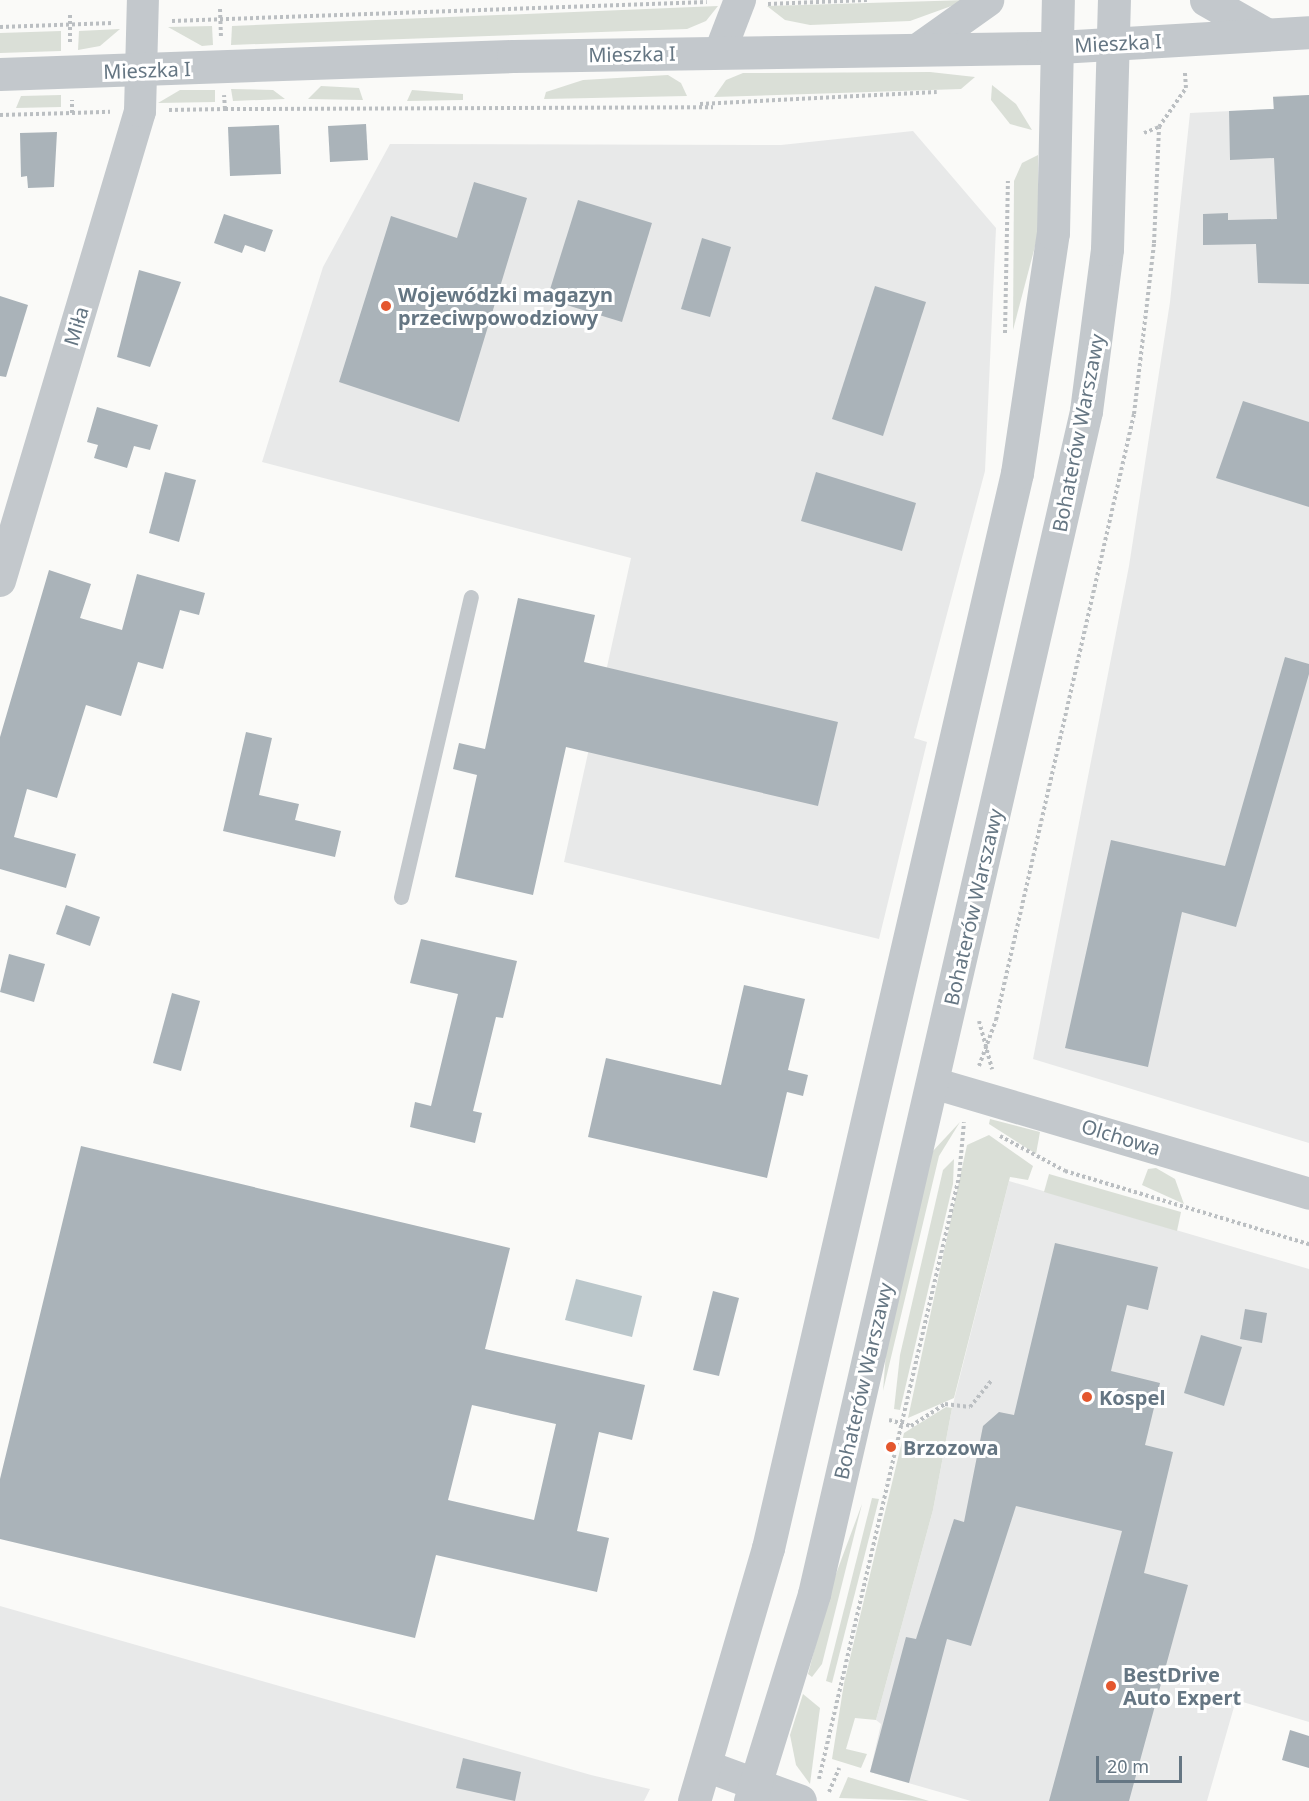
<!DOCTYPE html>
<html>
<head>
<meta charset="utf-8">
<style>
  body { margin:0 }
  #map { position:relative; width:1309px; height:1801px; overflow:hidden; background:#fafaf8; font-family:"Noto Sans",sans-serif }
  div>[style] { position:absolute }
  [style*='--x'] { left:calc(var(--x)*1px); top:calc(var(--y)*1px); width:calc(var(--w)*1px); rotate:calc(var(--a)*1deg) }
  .built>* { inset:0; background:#e8e9e9 }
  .green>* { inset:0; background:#dadfd7 }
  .water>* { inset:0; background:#bbc7cb }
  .building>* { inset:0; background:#aab3b9 }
  .path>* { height:4px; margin-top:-2px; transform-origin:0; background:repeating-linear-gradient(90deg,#bbbfc2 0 3px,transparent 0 6px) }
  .service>* { height:15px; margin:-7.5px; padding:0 7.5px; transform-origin:7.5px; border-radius:7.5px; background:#c3c8cc }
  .minor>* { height:32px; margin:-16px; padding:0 16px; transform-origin:16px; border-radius:16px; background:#c3c8cc }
  .tertiary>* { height:33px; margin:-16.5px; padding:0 16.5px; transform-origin:16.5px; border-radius:16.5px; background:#c3c8cc }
  .dots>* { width:16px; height:16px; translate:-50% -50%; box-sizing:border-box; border:3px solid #fff; border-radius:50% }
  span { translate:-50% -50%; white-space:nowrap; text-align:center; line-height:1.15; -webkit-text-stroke:6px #fff; paint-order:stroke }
  .street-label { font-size:20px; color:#657683 }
  .poi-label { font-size:20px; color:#657683; font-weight:700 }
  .left { translate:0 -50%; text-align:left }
  .scale { position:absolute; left:1096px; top:1756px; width:86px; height:27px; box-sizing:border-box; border:3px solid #657683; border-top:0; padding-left:8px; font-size:18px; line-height:21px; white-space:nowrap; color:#657683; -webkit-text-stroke:4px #fff; paint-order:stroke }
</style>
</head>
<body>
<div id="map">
  <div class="built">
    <div style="clip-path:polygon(1309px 95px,1309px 1143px,1033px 1059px,1129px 566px,1170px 302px,1190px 113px,1273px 109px,1273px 96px)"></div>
    <div style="clip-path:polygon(913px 131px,996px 228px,985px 471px,914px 738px,927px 742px,879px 939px,564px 862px,631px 558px,262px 462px,323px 267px,390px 144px,781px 145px)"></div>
    <div style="clip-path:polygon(1009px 1181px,1309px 1269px,1309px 1722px,1236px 1700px,1207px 1801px,971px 1801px,870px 1772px,881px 1724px,876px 1720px,933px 1510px,952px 1408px)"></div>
    <div style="clip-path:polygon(0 1606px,591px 1775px,650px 1789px,644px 1801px,0 1801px)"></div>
  </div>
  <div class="green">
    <div style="clip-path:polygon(968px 0,910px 21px,810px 25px,785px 20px,767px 6px)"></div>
    <div style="clip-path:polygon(718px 6px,706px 21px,687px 29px,231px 45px,232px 26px)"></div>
    <div style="clip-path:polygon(212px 26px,213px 45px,202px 46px,168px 27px)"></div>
    <div style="clip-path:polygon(120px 29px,100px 46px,78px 50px,79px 31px)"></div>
    <div style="clip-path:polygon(61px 31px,61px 51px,0 53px,0 33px)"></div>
    <div style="clip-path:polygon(930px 72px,975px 77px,961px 89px,714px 97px,726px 80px,743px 73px)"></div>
    <div style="clip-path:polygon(668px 75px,681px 83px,687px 96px,544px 99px,546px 92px,583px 80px)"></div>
    <div style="clip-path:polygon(992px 85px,1016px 104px,1032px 130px,1010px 124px,991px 100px)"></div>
    <div style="clip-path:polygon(321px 86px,359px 88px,363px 100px,308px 99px)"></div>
    <div style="clip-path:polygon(231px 89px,273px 90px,285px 99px,233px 101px)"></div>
    <div style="clip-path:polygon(180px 90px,215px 90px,215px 102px,158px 103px)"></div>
    <div style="clip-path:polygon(412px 90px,463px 94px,463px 100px,407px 101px)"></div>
    <div style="clip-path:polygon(61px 95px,61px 107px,16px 108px,21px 96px)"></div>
    <div style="clip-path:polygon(1038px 155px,1038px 235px,1013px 330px,1014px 181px,1022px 163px)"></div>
    <div style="clip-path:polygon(990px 1119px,1040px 1132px,1036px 1154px,989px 1124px)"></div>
    <div style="clip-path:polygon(960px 1122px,939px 1156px,883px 1391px,886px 1352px,932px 1152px)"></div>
    <div style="clip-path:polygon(989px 1135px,1033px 1166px,1028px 1180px,1010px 1177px,954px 1398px,908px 1418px,967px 1145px)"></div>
    <div style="clip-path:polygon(954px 1159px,953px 1184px,900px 1410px,894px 1409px,900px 1355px,943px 1170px)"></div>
    <div style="clip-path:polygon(1156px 1168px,1175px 1179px,1184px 1204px,1142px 1185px,1148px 1169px)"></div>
    <div style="clip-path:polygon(1049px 1174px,1181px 1212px,1177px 1231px,1044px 1192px)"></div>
    <div style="clip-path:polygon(946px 1407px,952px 1408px,933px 1510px,876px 1720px,855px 1718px,846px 1749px,867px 1754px,861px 1768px,832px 1759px,844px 1683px,904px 1433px)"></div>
    <div style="clip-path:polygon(872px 1498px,879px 1499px,832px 1683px,826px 1681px)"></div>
    <div style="clip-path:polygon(862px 1504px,822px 1664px,812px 1677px,808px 1674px,830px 1590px)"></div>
    <div style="clip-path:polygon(803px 1694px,820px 1708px,810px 1784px,796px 1765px,790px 1735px)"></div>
    <div style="clip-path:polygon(848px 1777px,929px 1801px,839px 1798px)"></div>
  </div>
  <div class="water">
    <div style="clip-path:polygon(576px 1279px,642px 1296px,632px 1337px,565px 1320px)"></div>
  </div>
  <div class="building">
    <div style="clip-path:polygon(1309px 95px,1309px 284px,1258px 283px,1256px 244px,1203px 245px,1203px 214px,1228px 213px,1228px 220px,1277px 219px,1274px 158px,1230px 160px,1229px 111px,1274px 109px,1273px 97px)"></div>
    <div style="clip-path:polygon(366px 124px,368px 160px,330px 162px,328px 126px)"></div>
    <div style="clip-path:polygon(279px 125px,281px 174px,230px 176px,228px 127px)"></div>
    <div style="clip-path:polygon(57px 132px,54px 187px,28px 188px,27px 176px,21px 177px,20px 133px)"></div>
    <div style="clip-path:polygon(474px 182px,527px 198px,459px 422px,339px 382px,391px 216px,457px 238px)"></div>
    <div style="clip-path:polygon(578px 200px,652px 223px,622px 322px,547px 299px)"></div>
    <div style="clip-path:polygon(224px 214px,273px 230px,265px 252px,245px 245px,242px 253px,214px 243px)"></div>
    <div style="clip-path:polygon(702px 238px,731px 247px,710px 317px,681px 309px)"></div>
    <div style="clip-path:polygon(139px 270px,181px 282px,150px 367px,117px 357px)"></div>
    <div style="clip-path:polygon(875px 286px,926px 302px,883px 436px,832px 419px)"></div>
    <div style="clip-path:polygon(0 296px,28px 305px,6px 377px,0 376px)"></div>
    <div style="clip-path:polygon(1243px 401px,1309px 422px,1309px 507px,1216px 478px)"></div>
    <div style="clip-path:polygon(97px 407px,158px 425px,150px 450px,134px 446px,127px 468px,94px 458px,98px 445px,87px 442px)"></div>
    <div style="clip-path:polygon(165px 472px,196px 480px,179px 542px,149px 533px)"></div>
    <div style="clip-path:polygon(816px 472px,916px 503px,902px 551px,801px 521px)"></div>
    <div style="clip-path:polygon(49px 570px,91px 584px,80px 618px,122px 630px,137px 574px,205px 593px,199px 615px,180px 610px,163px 669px,138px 662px,121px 716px,86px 705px,57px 798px,27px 789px,14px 837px,76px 854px,66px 888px,0 869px,0 737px)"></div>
    <div style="clip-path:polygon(518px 598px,595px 615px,584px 662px,838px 722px,818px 806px,566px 747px,533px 895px,455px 877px,477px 775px,453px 769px,459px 743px,485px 749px)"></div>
    <div style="clip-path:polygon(1285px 657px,1309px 664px,1309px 674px,1236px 927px,1182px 912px,1148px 1067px,1065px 1048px,1111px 840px,1225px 866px)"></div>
    <div style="clip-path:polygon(246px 732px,272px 738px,259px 795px,299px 804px,295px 820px,341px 831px,335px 857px,223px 831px)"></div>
    <div style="clip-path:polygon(66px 905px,100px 917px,90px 946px,56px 934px)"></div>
    <div style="clip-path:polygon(421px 939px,517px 961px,503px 1018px,496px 1017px,473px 1111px,482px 1113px,475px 1143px,410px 1127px,415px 1102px,431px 1106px,458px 994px,410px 983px)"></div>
    <div style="clip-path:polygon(9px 954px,45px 964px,34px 1002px,0 992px)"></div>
    <div style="clip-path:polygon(744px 985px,805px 999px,788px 1070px,808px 1075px,803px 1096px,787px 1092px,767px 1178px,588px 1137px,606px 1058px,721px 1085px)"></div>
    <div style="clip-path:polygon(172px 993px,200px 1001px,181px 1071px,153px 1063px)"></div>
    <div style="clip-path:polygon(evenodd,81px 1146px,510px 1248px,485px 1349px,645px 1385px,632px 1440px,599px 1432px,577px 1531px,609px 1538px,597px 1592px,436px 1555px,415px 1638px,0 1539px,0 1479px,81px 1146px,472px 1405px,556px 1424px,534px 1520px,448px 1500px,472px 1405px)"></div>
    <div style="clip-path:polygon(1055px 1243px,1158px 1267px,1148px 1310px,1127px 1305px,1111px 1371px,1160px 1383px,1145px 1445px,1173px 1452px,1144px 1573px,1188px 1585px,1129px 1801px,1049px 1801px,1122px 1531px,1016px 1506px,971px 1646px,947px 1639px,909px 1783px,870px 1772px,906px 1637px,916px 1639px,954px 1519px,964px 1522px,983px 1426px,999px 1412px,1014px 1415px)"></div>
    <div style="clip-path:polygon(713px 1291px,739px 1298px,719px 1376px,693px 1370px)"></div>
    <div style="clip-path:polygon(1245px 1309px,1267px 1313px,1262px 1343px,1240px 1339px)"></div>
    <div style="clip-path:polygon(1201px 1335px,1242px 1347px,1224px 1406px,1184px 1393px)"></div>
    <div style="clip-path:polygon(1290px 1730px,1309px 1736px,1309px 1768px,1282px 1760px)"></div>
    <div style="clip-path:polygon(463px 1758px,521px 1772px,515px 1801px,456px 1788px)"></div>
  </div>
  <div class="path">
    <div style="--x:768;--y:4;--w:99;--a:-2.3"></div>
    <div style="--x:220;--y:9;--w:27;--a:88"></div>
    <div style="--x:70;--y:15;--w:27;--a:90"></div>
    <div style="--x:172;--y:21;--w:535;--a:-2.03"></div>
    <div style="--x:0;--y:27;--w:113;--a:-2"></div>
    <div style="--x:700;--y:104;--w:237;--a:-2.9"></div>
    <div style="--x:225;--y:109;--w:488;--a:-0.2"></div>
    <div style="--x:169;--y:110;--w:56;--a:-1"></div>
    <div style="--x:225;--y:109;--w:14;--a:-94"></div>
    <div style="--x:72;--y:113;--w:38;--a:-2"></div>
    <div style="--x:0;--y:115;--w:72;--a:-1.6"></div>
    <div style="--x:72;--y:113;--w:13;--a:-90"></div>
    <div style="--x:1144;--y:133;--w:16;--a:-22"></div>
    <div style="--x:1005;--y:333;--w:152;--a:-88.9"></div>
    <div style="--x:979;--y:1021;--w:50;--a:74.8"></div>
    <div style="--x:979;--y:1066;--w:49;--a:-69.7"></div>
    <div style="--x:996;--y:1020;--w:622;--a:-77.17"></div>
    <div style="--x:1134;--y:414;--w:172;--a:-83.3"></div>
    <div style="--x:1154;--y:243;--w:116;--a:-87.5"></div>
    <div style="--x:1159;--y:127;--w:47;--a:-55.3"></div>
    <div style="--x:1186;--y:88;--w:16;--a:-94"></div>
    <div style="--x:1000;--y:1136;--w:74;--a:28.3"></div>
    <div style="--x:1065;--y:1171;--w:255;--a:16.7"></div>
    <div style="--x:889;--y:1420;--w:23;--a:15"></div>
    <div style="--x:911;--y:1426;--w:40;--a:-32.9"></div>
    <div style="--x:945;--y:1404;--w:25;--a:7"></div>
    <div style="--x:970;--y:1407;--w:35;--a:-51"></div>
    <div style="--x:819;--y:1779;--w:618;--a:-76.91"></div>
    <div style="--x:959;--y:1177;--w:55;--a:-84.8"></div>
    <div style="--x:829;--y:1792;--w:26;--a:-67"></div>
  </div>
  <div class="service">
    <div style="--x:401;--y:897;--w:308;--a:-76.9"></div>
  </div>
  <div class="minor">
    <div style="--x:720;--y:52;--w:56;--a:-69"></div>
    <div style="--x:0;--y:581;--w:490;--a:-73.4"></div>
    <div style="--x:140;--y:111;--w:111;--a:-88.5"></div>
    <div style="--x:933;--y:1083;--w:392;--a:16.4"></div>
    <div style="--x:706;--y:1766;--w:101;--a:20.2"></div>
  </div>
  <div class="tertiary">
    <div style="--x:1206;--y:0;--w:67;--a:29.6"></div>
    <div style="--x:918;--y:49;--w:85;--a:-35.4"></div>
    <div style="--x:0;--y:74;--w:513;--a:-2.01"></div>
    <div style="--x:513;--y:56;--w:529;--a:-0.87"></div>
    <div style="--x:1042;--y:48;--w:267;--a:-3.4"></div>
    <div style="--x:694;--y:1801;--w:264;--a:-73.7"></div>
    <div style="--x:768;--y:1548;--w:1103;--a:-76.96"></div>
    <div style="--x:1017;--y:473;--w:243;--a:-81.5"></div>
    <div style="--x:1053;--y:233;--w:233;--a:-88.8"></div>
    <div style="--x:750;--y:1801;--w:217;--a:-72.8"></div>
    <div style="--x:814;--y:1594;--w:1214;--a:-77.05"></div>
    <div style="--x:1086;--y:411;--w:163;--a:-82.6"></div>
    <div style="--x:1107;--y:249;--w:249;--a:-88.4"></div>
  </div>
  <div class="dots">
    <div style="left:386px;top:306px;background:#e4572e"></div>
    <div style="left:1087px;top:1397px;background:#e4572e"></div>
    <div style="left:891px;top:1447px;background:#e4572e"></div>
    <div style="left:1111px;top:1686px;background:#e4572e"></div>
  </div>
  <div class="street-label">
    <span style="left:1118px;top:43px;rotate:-3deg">Mieszka I</span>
    <span style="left:632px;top:54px;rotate:-1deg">Mieszka I</span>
    <span style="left:147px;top:70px;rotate:-2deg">Mieszka I</span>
    <span style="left:76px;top:326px;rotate:-73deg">Miła</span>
    <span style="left:1078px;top:433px;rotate:-79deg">Bohaterów Warszawy</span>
    <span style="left:973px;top:907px;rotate:-77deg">Bohaterów Warszawy</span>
    <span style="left:1121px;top:1137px;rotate:17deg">Olchowa</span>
    <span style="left:863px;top:1381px;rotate:-77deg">Bohaterów Warszawy</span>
  </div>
  <div class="poi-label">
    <span class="left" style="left:398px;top:306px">Wojewódzki magazyn<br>przeciwpowodziowy</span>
    <span class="left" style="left:1099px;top:1397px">Kospel</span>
    <span class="left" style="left:903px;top:1447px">Brzozowa</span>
    <span class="left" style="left:1123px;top:1686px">BestDrive<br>Auto Expert</span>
  </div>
  <div class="scale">20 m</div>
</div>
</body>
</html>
